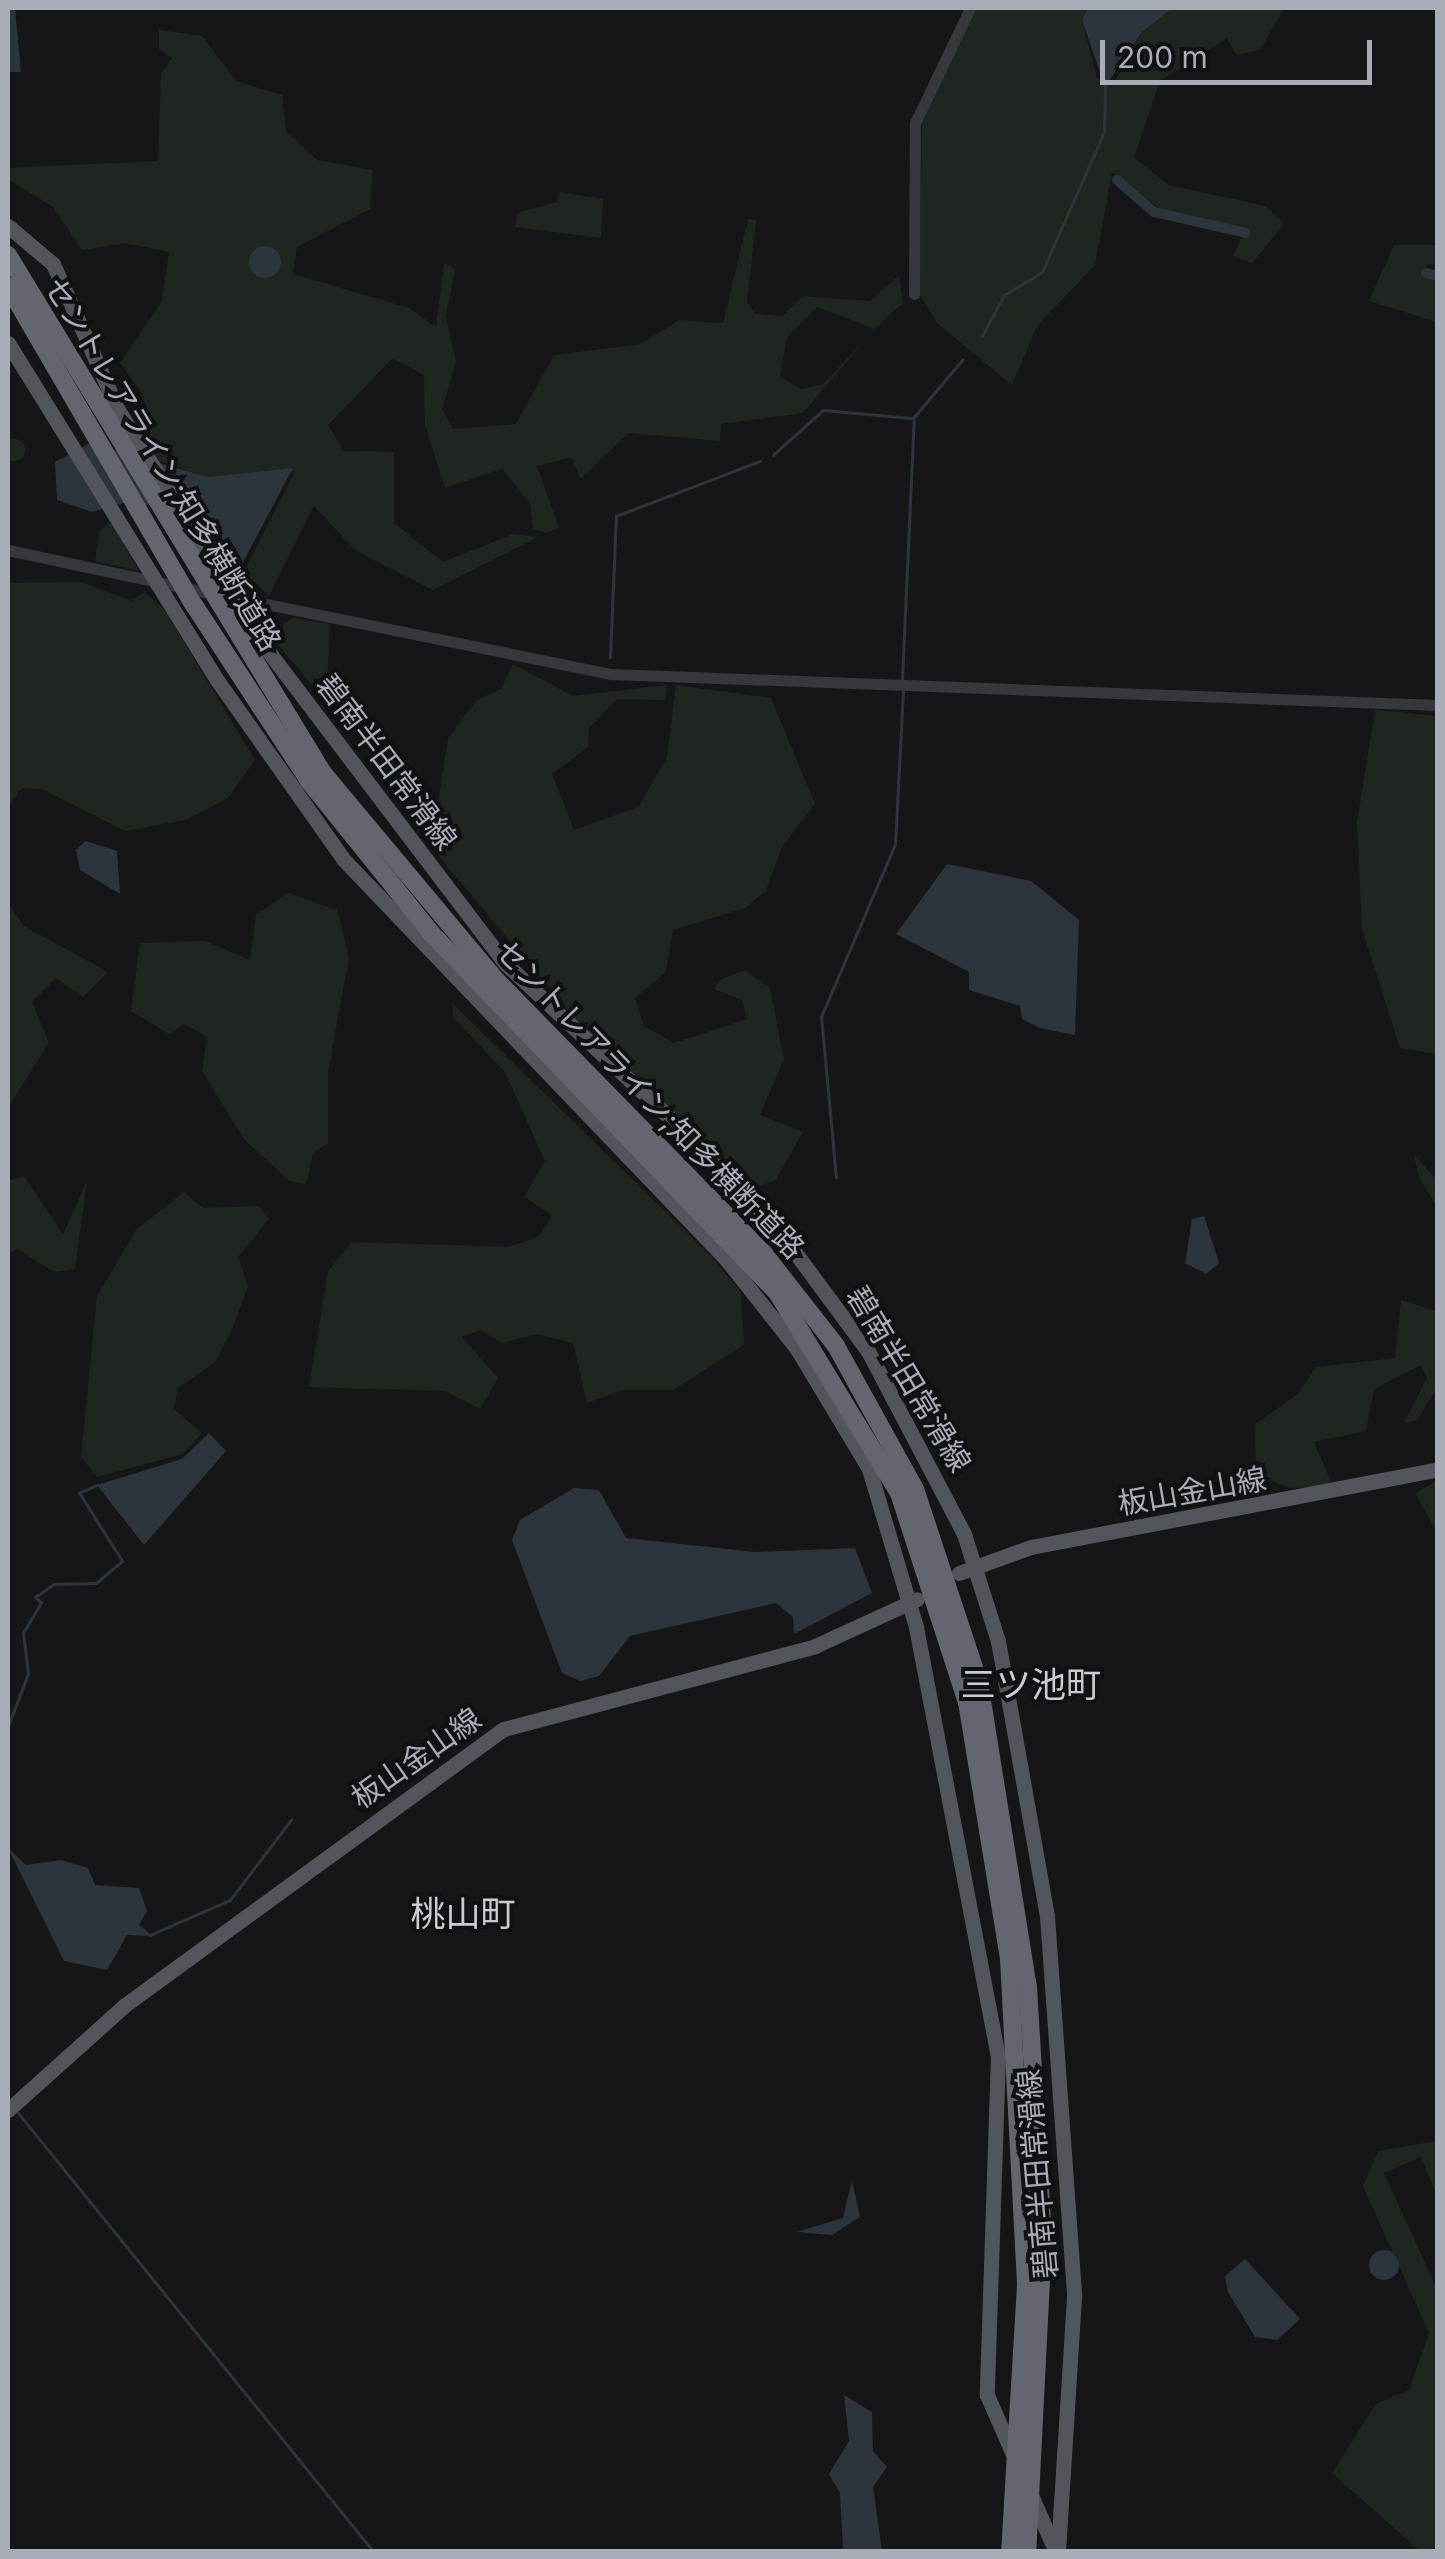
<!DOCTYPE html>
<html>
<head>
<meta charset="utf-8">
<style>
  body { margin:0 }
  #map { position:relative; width:1445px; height:2559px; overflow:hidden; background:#161618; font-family:Inter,"Noto Sans JP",sans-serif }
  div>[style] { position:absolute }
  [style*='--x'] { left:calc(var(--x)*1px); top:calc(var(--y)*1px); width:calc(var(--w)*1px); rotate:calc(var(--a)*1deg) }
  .green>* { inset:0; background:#1e261f }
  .round { border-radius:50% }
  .water>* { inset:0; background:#2c353c }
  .stream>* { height:2.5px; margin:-1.25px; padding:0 1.25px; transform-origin:1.25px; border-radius:1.25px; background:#2c353c }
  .canal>* { height:10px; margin:-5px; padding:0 5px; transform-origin:5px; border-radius:5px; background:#2c353c }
  .minor>* { height:11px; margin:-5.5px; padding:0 5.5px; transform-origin:5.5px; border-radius:5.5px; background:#37383d }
  .major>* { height:15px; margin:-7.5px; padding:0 7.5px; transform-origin:7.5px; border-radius:7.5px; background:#53555c }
  .highway>* { height:18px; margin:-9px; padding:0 9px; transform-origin:9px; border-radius:9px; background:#63666e }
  span { translate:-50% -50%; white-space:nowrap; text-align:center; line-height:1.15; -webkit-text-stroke:8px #111113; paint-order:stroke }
  .street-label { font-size:30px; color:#a8adb8 }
  .quarter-label { font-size:35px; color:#c9ccd4 }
  .frame { position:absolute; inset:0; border:10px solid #a8adb8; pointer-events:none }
  .scale { position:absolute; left:1100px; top:40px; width:272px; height:45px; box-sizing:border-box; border:5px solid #a8adb8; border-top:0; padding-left:12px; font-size:30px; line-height:35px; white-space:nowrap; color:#a8adb8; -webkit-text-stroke:8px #111113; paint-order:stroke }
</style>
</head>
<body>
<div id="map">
  <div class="green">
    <div style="clip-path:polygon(975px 8px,1088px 8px,1082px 20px,1097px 78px,1114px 83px,1142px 32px,1173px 8px,1284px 8px,1260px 50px,1236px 55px,1227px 38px,1160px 81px,1134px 157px,1168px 185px,1265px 206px,1284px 224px,1252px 263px,1233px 256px,1245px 230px,1161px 210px,1112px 172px,1095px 265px,1037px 326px,1012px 385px,937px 323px,919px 293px,922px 117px)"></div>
    <div style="clip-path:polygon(159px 30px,202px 36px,236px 81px,282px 95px,286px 131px,317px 160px,373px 170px,370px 209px,297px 247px,293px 274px,409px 308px,436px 327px,444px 263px,455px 269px,446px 316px,456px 362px,442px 409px,453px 429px,516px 424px,554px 355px,641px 344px,679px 320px,723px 323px,748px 219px,756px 220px,747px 303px,756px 314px,782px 316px,803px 296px,870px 301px,899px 275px,903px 303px,874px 329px,818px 307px,787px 337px,780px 377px,802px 389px,823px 384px,866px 339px,803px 413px,721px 424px,720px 441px,629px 433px,580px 479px,572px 457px,537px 466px,559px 527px,546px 533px,533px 529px,530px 503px,502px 469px,445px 488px,425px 425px,424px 375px,393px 358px,328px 425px,344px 451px,394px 452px,394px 523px,443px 562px,513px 534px,538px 537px,433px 590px,356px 551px,314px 506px,269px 596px,244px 572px,295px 471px,208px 477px,156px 460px,143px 395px,120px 363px,162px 301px,169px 252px,125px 243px,82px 250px,53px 207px,8px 179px,8px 168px,158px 161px,161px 73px,172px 58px,159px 49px)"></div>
    <div style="clip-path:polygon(559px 192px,603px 199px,601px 238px,515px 227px,518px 213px,557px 202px)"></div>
    <div style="clip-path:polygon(1394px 245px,1437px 245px,1437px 264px,1425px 265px,1437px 279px,1437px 322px,1369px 301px)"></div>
    <div class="round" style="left:3px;top:439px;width:22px;height:22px"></div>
    <div style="clip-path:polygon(111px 522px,139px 571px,95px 561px,99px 531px)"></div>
    <div style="clip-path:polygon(81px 582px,132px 601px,144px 592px,164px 609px,255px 760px,228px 798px,186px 820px,125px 831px,42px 789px,22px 788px,8px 805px,8px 583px)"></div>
    <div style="clip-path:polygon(292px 618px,330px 624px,326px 701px,257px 620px,282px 626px)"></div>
    <div style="clip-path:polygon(513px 664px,573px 696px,667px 685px,665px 700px,617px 699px,589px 728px,588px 747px,552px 774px,574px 830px,638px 807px,667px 758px,676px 685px,771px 698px,815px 804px,782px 847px,766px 891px,745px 908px,673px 930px,666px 972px,635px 998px,644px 1026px,674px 1043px,747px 1019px,742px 1000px,714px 989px,720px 980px,745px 970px,770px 988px,784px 1059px,760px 1115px,803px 1132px,775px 1181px,755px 1187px,585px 1030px,431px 847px,448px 738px,477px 700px,501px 689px)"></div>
    <div style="clip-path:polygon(1375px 710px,1437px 716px,1437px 1054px,1400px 1048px,1362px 929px,1357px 822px)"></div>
    <div style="clip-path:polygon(288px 893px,337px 910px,349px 957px,328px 1072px,328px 1143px,313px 1153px,306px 1184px,289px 1181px,244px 1139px,202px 1071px,207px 1037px,185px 1024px,169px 1034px,131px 1011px,140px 943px,205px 941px,250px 960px,256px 915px)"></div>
    <div style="clip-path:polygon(8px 903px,24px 926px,108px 972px,83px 997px,56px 978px,32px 1002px,49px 1043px,8px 1107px)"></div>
    <div style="clip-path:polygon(452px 1003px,712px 1257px,741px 1292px,744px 1345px,673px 1390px,622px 1390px,587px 1403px,573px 1343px,537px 1334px,502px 1343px,480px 1330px,462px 1337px,498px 1378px,480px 1409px,444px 1391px,309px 1387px,328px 1271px,352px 1242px,508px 1247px,540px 1236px,552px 1215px,524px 1197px,545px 1161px,505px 1072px,453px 1017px)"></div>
    <div style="clip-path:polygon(1414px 1155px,1437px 1180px,1437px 1206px,1419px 1178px)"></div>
    <div style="clip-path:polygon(24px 1176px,63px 1234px,87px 1181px,75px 1269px,54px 1272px,18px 1249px,9px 1253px,8px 1181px)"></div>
    <div style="clip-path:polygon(184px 1192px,203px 1208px,258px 1206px,269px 1219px,238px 1257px,248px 1286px,231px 1332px,215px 1362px,178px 1388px,174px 1409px,202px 1433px,183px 1454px,97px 1477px,81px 1457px,97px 1296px,136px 1230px)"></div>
    <div style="clip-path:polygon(1401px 1300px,1437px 1311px,1437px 1388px,1417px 1420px,1404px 1423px,1427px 1378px,1421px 1365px,1374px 1389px,1366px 1431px,1314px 1442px,1333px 1486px,1290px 1488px,1256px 1475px,1255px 1424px,1298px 1394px,1316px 1367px,1395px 1358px)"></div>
    <div style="clip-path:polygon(1437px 1481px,1437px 1532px,1415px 1493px)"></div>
    <div style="clip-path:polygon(1437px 2141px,1437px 2196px,1421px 2157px,1384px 2173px,1437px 2289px,1437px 2551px,1420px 2551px,1332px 2473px,1376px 2404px,1409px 2390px,1429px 2333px,1363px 2186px,1378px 2151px)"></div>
  </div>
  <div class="water">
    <div style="clip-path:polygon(8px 8px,15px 9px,21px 72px,8px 72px)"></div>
    <div style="clip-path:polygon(1088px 8px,1173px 8px,1142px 32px,1105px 87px,1082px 20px)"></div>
    <div class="round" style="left:249px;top:246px;width:32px;height:32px"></div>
    <div style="clip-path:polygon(90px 443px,208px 477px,293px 468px,240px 568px,212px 527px,189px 516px,131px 501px,92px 512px,57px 500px,55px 462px)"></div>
    <div style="clip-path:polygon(86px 841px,117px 851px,120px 894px,80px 870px,76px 850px)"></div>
    <div style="clip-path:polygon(947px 864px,1031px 881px,1079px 920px,1075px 1035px,1040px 1028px,1022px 1019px,1020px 1006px,969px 990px,969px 972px,896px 934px)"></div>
    <div style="clip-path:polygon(1204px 1216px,1219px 1263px,1206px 1274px,1185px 1263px,1192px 1219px)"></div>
    <div style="clip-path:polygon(209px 1433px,226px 1451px,144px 1545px,97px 1485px,182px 1459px)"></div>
    <div style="clip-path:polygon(574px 1488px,599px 1490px,626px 1538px,755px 1552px,855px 1548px,872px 1593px,794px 1634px,793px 1617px,776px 1603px,630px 1636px,599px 1676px,580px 1681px,562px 1673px,512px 1540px,520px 1520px)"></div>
    <div style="clip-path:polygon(8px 1848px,26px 1865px,61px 1860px,88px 1868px,95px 1885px,139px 1888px,147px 1911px,139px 1925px,153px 1936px,127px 1935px,107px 1970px,64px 1961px)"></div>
    <div style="clip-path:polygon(852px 2180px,860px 2217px,832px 2235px,797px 2232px,843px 2218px)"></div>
    <div class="round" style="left:1369px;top:2250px;width:30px;height:30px"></div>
    <div style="clip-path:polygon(1245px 2259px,1300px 2319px,1277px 2340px,1255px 2337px,1228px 2292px,1225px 2276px)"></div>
    <div style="clip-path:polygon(844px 2395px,872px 2412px,873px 2451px,887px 2467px,873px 2487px,882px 2551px,843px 2551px,840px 2493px,829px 2474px,849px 2441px)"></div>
  </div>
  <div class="stream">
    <div style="--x:982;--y:336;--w:47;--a:-61.8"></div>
    <div style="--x:1004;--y:295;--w:44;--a:-31.2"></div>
    <div style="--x:1042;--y:272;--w:153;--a:-66.1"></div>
    <div style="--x:1104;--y:132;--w:46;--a:-88.8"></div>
    <div style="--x:773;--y:455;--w:67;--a:-42"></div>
    <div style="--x:823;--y:410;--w:89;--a:5.1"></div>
    <div style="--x:610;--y:658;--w:142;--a:-87.6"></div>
    <div style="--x:616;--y:516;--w:154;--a:-20.9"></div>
    <div style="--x:902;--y:679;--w:262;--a:-87.4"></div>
    <div style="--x:914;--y:417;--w:75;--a:-49.9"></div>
    <div style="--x:836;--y:1178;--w:162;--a:-95.3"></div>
    <div style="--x:821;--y:1017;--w:188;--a:-66.8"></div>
    <div style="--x:895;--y:844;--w:152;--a:-87"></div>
    <div style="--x:8;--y:1726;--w:56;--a:-69"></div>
    <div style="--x:28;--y:1674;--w:41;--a:-97"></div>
    <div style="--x:23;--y:1633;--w:35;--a:-59"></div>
    <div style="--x:41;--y:1603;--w:8;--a:-135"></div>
    <div style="--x:35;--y:1597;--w:23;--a:-34"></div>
    <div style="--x:54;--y:1584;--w:42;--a:-1.4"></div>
    <div style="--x:96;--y:1583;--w:34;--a:-40"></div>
    <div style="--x:122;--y:1561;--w:80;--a:-122.3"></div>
    <div style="--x:79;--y:1493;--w:20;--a:-24"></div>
    <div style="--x:150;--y:1935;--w:87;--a:-23.6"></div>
    <div style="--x:230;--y:1900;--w:101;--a:-52.7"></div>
    <div style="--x:16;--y:2110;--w:569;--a:50.99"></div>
  </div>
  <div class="canal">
    <div style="--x:1117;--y:180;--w:49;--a:40.9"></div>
    <div style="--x:1154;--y:212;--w:94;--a:12.9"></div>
    <div style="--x:1426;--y:273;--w:12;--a:14"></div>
  </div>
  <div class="minor">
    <div style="--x:914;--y:294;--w:171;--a:-89.7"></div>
    <div style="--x:915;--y:123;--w:127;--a:-64.4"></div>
    <div style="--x:8;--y:550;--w:211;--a:12.1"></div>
    <div style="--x:232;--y:597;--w:388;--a:11.5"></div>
    <div style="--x:612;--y:674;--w:827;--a:2.15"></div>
  </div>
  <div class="major">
    <div style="--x:8;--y:226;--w:59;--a:40.2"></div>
    <div style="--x:53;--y:264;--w:160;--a:66"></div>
    <div style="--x:118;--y:410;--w:284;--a:58.1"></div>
    <div style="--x:268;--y:651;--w:393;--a:52.8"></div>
    <div style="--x:506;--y:964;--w:288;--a:43.2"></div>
    <div style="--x:716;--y:1161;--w:114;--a:48.9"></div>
    <div style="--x:791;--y:1247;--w:129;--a:53.5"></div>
    <div style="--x:868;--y:1351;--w:207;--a:62.3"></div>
    <div style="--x:964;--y:1534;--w:112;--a:72.4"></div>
    <div style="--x:998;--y:1641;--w:279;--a:79.9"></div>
    <div style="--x:1047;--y:1916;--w:382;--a:85.9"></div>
    <div style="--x:1074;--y:2297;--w:256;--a:93.6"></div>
    <div style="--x:8;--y:343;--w:397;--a:58.2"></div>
    <div style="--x:217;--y:680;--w:220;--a:54.8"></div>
    <div style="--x:344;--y:860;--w:552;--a:46.25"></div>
    <div style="--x:726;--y:1259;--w:115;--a:51.7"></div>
    <div style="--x:797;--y:1349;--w:140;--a:59"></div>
    <div style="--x:869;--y:1469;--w:165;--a:73.4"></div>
    <div style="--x:916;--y:1627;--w:436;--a:79.2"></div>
    <div style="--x:998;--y:2055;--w:340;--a:91.9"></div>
    <div style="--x:987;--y:2395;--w:162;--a:66.3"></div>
    <div style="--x:959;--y:1573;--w:77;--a:-19.9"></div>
    <div style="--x:1031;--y:1547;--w:414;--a:-10.8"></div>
    <div style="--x:8;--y:2110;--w:157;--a:-41.9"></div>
    <div style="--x:125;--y:2005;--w:469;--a:-36.1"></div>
    <div style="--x:504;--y:1729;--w:322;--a:-14.9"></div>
    <div style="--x:815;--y:1646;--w:112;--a:-24.7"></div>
  </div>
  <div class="highway">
    <div style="--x:8;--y:255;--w:606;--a:58.7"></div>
    <div style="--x:323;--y:773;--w:271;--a:50.1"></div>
    <div style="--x:497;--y:981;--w:383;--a:45.6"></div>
    <div style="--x:765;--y:1255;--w:115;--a:52"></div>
    <div style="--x:836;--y:1346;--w:163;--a:61.1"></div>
    <div style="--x:915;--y:1489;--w:203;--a:71.7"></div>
    <div style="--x:979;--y:1682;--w:309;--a:80.9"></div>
    <div style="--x:1028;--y:1987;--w:254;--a:86.6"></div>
    <div style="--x:1043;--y:2241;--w:311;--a:92.9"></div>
    <div style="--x:8;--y:286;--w:369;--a:59.8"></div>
    <div style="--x:194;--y:605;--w:210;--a:56.8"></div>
    <div style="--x:309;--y:781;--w:196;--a:51.2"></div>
    <div style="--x:432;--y:934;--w:499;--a:46.1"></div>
    <div style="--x:778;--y:1294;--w:233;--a:58.7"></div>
    <div style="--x:899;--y:1493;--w:220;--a:72"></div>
    <div style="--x:967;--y:1702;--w:260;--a:80.7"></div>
    <div style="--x:1009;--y:1959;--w:326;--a:87"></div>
    <div style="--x:1026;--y:2285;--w:267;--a:93.4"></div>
  </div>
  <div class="street-label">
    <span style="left:163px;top:464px;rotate:59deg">セントレアライン;知多横断道路</span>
    <span style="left:387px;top:762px;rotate:53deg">碧南半田常滑線</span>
    <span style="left:650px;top:1099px;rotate:46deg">セントレアライン;知多横断道路</span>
    <span style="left:909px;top:1379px;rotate:59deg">碧南半田常滑線</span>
    <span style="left:1192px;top:1491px;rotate:-10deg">板山金山線</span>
    <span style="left:416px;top:1758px;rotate:-35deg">板山金山線</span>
    <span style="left:1037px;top:2174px;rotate:-95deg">碧南半田常滑線</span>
  </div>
  <div class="quarter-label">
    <span style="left:1031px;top:1684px">三ツ池町</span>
    <span style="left:463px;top:1913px">桃山町</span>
  </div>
  <div class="frame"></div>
  <div class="scale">200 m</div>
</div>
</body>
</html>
